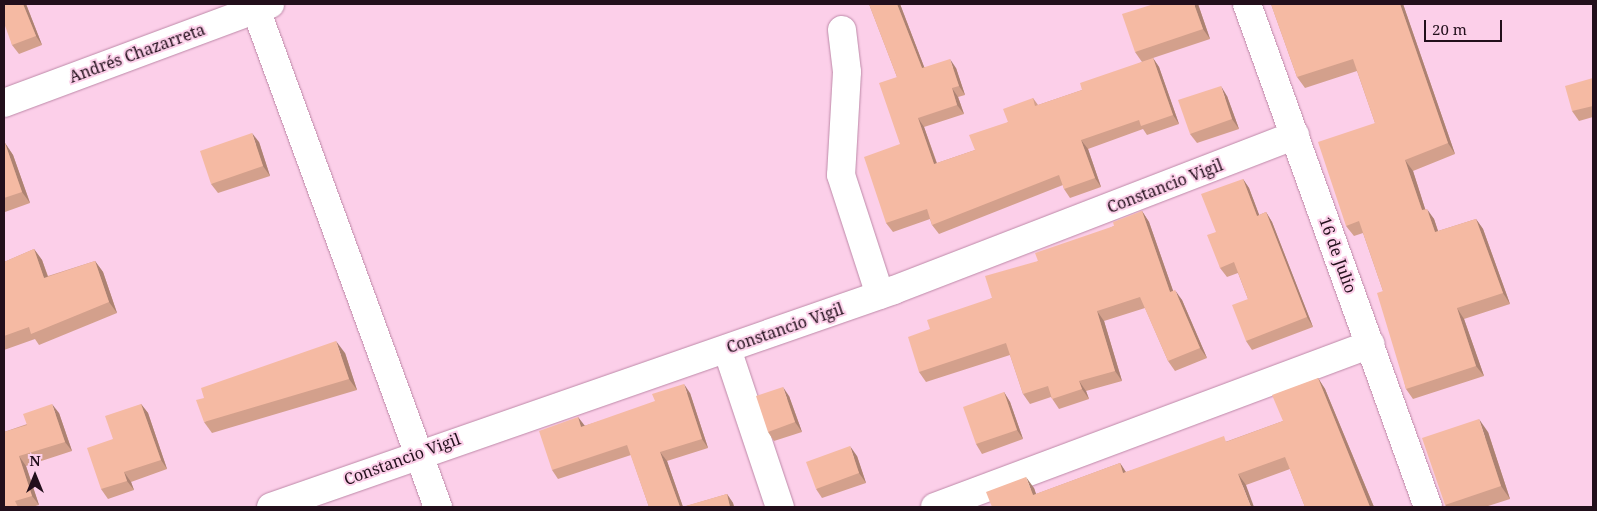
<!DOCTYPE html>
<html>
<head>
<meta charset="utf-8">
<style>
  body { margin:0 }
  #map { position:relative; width:1597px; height:511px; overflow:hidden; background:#fccfe9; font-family:"Noto Serif",serif }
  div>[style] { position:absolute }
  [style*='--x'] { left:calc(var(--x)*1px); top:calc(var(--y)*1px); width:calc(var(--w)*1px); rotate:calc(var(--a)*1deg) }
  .roads { filter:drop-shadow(0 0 1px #bd89a8) drop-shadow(0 0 1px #bd89a8) }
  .street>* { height:28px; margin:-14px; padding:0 14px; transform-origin:14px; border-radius:14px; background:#fff }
  .wall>* { inset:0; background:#d3a08c }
  .shaded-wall>* { inset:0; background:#ac8272 }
  .building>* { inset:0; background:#f5baa3 }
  span { translate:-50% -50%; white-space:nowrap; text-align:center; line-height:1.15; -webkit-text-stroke:4px #fccfe9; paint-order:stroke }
  .street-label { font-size:16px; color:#220f1b }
  .frame { position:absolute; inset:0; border:5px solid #220f1b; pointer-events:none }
  .north { position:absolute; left:10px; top:451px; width:50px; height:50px; -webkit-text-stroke:4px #fccfe9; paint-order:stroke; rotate:0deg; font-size:14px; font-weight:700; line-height:20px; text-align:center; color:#220f1b }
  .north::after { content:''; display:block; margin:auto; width:18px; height:22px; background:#220f1b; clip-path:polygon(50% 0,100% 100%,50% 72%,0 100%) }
  .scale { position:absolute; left:1424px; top:20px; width:78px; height:22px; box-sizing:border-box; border:2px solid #220f1b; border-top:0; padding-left:6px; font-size:15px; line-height:18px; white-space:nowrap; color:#220f1b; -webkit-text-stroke:4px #fccfe9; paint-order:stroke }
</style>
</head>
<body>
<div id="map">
  <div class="roads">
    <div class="street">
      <div style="--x:254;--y:4;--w:536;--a:69.91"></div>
      <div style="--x:1247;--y:4;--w:535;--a:70.21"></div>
      <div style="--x:842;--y:30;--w:42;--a:83.2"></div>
      <div style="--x:847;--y:72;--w:103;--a:93.3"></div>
      <div style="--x:841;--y:175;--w:126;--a:72"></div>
      <div style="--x:4;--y:103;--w:284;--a:-20.4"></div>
      <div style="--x:727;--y:349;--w:167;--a:71.5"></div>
      <div style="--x:271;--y:507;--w:660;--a:-19.2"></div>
      <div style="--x:894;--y:290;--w:430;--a:-21.1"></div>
      <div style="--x:935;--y:507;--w:465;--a:-20.5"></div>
    </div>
  </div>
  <div class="wall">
    <div style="clip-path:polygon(4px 4px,26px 4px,42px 45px,19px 54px,12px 45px)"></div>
    <div style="clip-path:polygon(869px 4px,900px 4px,924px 67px,956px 68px,965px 95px,958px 97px,964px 114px,924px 127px,937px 163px,975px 150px,1008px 122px,1033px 98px,1038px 105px,1082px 90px,1142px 62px,1135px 52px,1198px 4px,1210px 39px,1153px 58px,1159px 67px,1179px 124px,1147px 135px,1143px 129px,1088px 149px,1101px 187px,1070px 198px,1064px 189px,1063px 185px,939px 234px,932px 225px,930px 219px,893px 232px,886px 223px,900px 144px,897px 77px)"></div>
    <div style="clip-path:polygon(1271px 4px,1403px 4px,1455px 154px,1413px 171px,1425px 209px,1434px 219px,1438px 231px,1476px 219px,1483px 229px,1510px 304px,1464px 319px,1484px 376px,1413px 399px,1406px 389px,1383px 291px,1363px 233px,1354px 236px,1346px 226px,1375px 123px,1357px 71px,1305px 88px,1297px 77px)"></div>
    <div style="clip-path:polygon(1593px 78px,1593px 117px,1579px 121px,1572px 111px)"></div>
    <div style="clip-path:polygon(1227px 96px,1239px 129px,1197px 143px,1190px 134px)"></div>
    <div style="clip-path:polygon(259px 142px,270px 176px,218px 193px,211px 184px)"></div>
    <div style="clip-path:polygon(5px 143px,13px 155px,30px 203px,5px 212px,4px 210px,4px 144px)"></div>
    <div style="clip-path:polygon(1243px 179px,1249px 188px,1259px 215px,1266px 212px,1272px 222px,1313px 327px,1252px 350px,1246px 341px,1248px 299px,1238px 273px,1227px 277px,1220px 268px,1216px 232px)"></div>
    <div style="clip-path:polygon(1142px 211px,1149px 222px,1173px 291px,1182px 300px,1207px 358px,1175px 371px,1168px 361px,1145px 308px,1104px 321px,1122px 381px,1086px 391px,1089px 399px,1059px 409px,1051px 397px,1030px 404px,1023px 394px,1010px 355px,926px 382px,919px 372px,930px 329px,992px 298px,1038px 261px,1114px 226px)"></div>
    <div style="clip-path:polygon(34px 249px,42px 260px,48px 276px,95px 261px,103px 272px,117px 313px,39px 345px,35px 339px,4px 350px,4px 262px)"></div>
    <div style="clip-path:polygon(345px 353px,357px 390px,212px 433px,204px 422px)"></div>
    <div style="clip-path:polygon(1318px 378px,1325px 389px,1374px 507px,1305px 507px,1290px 469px,1246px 485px,992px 507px,1034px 488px,1036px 494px,1120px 463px,1126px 472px,1228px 441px,1283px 421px)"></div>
    <div style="clip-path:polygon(1004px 392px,1010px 402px,1023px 439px,982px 454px,976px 444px)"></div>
    <div style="clip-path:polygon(690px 393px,708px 448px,667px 461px,683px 507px,727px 494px,733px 503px,734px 507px,649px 507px,631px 455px,558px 479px,552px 470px,578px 417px,584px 426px)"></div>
    <div style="clip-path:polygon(789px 396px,802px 432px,774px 441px,768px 432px)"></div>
    <div style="clip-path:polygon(141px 404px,148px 413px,167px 469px,131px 482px,134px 490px,108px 499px,101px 489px,113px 439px)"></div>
    <div style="clip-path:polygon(59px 413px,72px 451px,26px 466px,39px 505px,32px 507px,4px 507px,4px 432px)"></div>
    <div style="clip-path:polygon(1488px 432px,1510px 499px,1485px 507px,1447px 507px,1445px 505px)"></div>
    <div style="clip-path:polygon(857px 456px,866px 483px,822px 498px,816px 489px)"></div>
  </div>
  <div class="shaded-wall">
    <div style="clip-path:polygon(23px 4px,26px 4px,42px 45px,36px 36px)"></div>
    <div style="clip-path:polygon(897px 4px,900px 4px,928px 77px,922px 68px)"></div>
    <div style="clip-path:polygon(1194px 4px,1198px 4px,1210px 39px,1203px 29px)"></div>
    <div style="clip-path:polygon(1400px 4px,1403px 4px,1455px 154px,1448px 143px)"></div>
    <div style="clip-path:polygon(1153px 58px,1159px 67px,1179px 124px,1173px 115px)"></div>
    <div style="clip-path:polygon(950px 59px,956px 68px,965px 95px,959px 86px)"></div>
    <div style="clip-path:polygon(1221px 86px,1227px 96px,1239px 129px,1232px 119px)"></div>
    <div style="clip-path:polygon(952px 88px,958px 97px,964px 114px,957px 105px)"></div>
    <div style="clip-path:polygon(918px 118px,924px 127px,940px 173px,934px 164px)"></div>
    <div style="clip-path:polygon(252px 133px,259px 142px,270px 176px,263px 166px)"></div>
    <div style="clip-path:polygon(1081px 140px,1088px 149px,1101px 187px,1095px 178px)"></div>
    <div style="clip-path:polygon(5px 143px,13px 155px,30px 203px,22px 192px)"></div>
    <div style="clip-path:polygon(1405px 160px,1413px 171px,1429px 221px,1422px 210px)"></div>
    <div style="clip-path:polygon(1243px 179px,1249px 188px,1263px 225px,1257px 216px)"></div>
    <div style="clip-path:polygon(1427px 209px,1434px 219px,1442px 243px,1435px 232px)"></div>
    <div style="clip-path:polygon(1142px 211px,1149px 222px,1177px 302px,1170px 292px)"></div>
    <div style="clip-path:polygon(1266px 212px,1272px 222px,1313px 327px,1307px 317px)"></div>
    <div style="clip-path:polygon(1476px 219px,1483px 229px,1510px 304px,1503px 293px)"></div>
    <div style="clip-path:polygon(34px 249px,42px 260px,52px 289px,44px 278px)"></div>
    <div style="clip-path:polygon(95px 261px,103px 272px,117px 313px,109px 302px)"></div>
    <div style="clip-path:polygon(1175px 290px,1182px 300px,1207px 358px,1200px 348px)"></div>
    <div style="clip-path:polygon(1457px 308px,1464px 319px,1484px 376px,1476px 366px)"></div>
    <div style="clip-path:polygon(1097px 311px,1104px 321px,1122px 381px,1115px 371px)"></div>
    <div style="clip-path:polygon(336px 341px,345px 353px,357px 390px,349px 379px)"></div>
    <div style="clip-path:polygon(1318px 378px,1325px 389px,1374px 507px,1370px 507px)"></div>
    <div style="clip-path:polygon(1079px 381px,1086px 391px,1089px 399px,1082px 389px)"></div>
    <div style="clip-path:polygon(684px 384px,690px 393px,708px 448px,702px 439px)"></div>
    <div style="clip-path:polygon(783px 387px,789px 396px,802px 432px,795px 422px)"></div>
    <div style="clip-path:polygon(1004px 392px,1010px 402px,1023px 439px,1017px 430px)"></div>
    <div style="clip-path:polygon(52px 404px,59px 413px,72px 451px,65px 442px)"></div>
    <div style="clip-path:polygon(141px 404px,148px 413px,167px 469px,161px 460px)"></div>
    <div style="clip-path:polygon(578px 417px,585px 426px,581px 427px)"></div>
    <div style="clip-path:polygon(1479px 419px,1488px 432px,1510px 499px,1501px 486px)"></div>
    <div style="clip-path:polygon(850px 446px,857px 456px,866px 483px,859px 473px)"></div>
    <div style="clip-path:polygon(660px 452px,667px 461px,683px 507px,680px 507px)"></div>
    <div style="clip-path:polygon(19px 456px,26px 466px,39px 505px,32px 496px)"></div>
    <div style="clip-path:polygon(1120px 463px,1127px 474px,1123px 473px)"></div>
    <div style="clip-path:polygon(124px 472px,131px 482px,134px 490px,127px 481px)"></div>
    <div style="clip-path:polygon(1238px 474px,1246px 485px,1254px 507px,1251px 507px)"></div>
    <div style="clip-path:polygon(1026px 477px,1034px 488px,1040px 506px,1033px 495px)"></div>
    <div style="clip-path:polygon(727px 494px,733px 503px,734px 507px,730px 507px)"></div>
  </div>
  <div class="building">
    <div style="clip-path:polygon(4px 4px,23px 4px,36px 36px,12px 45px,4px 23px)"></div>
    <div style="clip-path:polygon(869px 4px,897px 4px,922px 68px,950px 59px,959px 86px,952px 88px,957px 105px,918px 118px,934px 164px,975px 150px,969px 135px,1008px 122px,1003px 109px,1033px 98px,1035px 106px,1082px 90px,1080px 83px,1153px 58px,1173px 115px,1141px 126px,1139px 120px,1081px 140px,1095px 178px,1064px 189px,1059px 175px,932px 225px,927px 209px,886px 223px,864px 157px,900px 144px,879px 83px,897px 77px)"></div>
    <div style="clip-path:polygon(1154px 4px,1194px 4px,1203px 29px,1135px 52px,1122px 14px)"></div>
    <div style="clip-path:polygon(1271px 4px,1400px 4px,1448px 143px,1405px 160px,1422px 210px,1427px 209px,1435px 232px,1476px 219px,1503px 293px,1457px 308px,1476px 366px,1406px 389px,1377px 293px,1383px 291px,1359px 221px,1346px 226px,1318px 142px,1375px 123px,1353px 59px,1297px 77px)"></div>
    <div style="clip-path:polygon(1593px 78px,1593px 106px,1572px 111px,1565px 86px)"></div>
    <div style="clip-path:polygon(1221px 86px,1232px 119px,1190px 134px,1178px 100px)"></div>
    <div style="clip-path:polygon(252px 133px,263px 166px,211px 184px,200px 151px)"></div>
    <div style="clip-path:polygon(5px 143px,22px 192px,4px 198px,4px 144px)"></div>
    <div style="clip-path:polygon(1243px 179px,1257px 216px,1266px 212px,1307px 317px,1246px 341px,1232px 305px,1248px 299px,1234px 262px,1220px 268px,1207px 235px,1216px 232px,1201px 194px)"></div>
    <div style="clip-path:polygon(1142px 211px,1170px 292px,1175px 290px,1200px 348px,1168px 361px,1140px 297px,1097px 311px,1115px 371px,1079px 381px,1082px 389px,1052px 399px,1048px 386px,1023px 394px,1006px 343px,919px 372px,908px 337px,930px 329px,927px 320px,992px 298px,985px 276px,1038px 261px,1035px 253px,1114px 226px,1113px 222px)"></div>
    <div style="clip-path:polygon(34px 249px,44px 278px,95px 261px,109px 302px,31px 334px,29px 327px,4px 336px,4px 262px)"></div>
    <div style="clip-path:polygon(336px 341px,349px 379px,204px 422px,196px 400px,204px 398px,201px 388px)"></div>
    <div style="clip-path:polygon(1318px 378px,1370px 507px,1305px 507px,1285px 457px,1238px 474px,1251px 507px,992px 507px,986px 492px,1026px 477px,1033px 495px,1120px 463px,1123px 473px,1224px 436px,1226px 442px,1283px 421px,1272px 395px)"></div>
    <div style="clip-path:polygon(684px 384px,702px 439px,660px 452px,680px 507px,649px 507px,627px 445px,552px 470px,539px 431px,578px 417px,581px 427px,655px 401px,652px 394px)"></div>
    <div style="clip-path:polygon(783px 387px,795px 422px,768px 432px,756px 396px)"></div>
    <div style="clip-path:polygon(1004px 392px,1017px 430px,976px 444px,963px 407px)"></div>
    <div style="clip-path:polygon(52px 404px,65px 442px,19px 456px,32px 496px,15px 501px,18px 507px,4px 507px,4px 432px,27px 425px,23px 414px)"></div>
    <div style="clip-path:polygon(141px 404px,161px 460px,124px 472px,127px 481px,101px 489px,87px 448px,113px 439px,105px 416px)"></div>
    <div style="clip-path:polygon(1479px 419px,1501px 486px,1445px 505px,1422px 438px)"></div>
    <div style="clip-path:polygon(850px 446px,859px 473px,816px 489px,806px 462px)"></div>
    <div style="clip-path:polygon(727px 494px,730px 507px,682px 507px)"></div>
  </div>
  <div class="street-label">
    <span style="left:137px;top:53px;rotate:-20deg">Andrés Chazarreta</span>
    <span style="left:1165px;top:186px;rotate:-21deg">Constancio Vigil</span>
    <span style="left:1338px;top:255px;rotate:70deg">16 de Julio</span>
    <span style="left:785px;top:328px;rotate:-19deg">Constancio Vigil</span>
    <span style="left:402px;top:459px;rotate:-20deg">Constancio Vigil</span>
  </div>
  <div class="frame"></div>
  <div class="north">N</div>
  <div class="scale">20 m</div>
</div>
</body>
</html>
